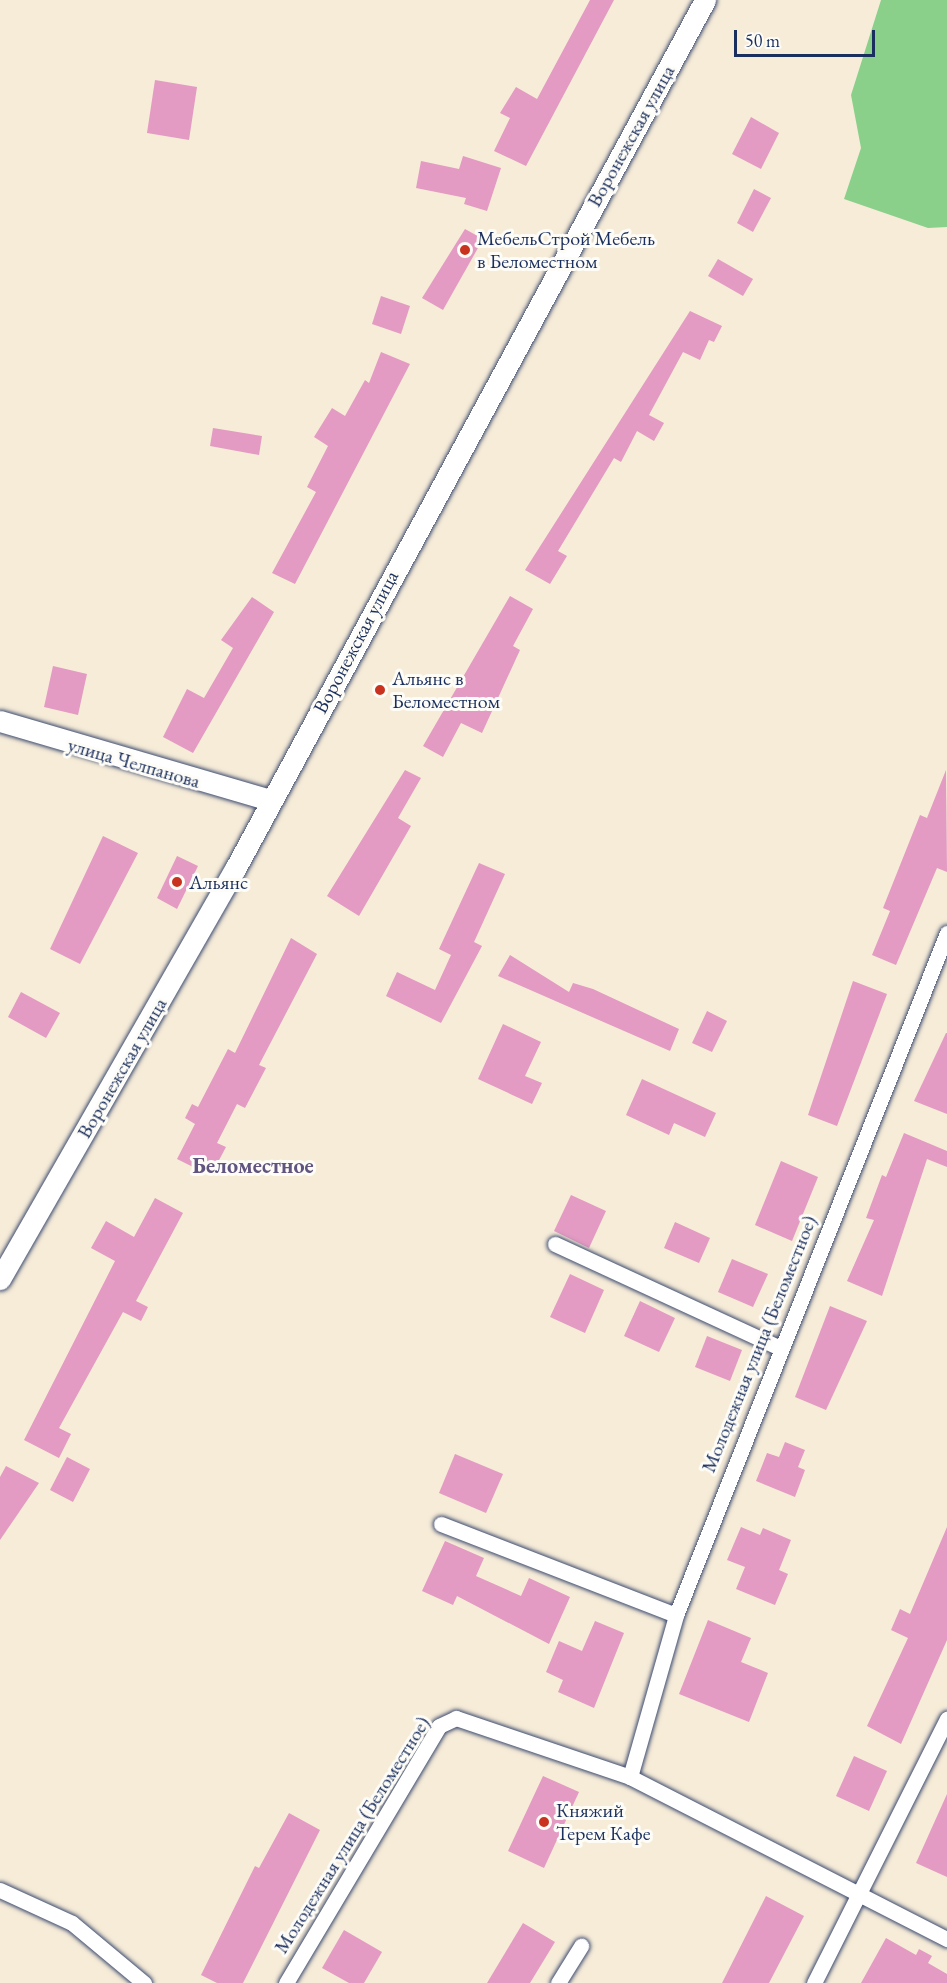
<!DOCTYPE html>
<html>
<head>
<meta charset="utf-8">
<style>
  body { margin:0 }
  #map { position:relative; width:947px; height:1983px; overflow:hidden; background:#f7ecd8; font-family:"EB Garamond",serif }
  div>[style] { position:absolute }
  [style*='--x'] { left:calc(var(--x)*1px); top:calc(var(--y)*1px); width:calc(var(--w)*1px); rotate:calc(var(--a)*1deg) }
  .green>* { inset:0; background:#8ad08b }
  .building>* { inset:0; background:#e39ac3 }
  .roads { filter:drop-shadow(0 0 2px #3c4b70) drop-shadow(0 0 2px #3c4b70) }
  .street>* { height:15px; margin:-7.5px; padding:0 7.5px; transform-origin:7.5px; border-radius:7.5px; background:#fff }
  .secondary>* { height:21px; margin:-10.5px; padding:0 10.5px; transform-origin:10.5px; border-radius:10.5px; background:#fff }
  .dots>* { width:16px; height:16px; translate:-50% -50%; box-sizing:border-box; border:3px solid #fdfcf7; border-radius:50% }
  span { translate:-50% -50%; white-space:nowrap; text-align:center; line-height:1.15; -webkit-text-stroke:6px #fdfcf7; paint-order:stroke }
  .street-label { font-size:20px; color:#1b2f5e }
  .poi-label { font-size:20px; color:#1b2f5e }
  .left { translate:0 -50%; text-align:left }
  .quarter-label { font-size:22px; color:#615481; font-weight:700 }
  .scale { position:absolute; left:734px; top:30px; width:141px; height:27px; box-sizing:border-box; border:3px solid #1b2f5e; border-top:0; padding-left:8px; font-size:18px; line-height:21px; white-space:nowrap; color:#1b2f5e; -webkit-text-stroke:4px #fdfcf7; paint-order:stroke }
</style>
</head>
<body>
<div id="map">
  <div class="green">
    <div style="clip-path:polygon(881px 0,947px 0,947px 227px,928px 228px,844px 199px,861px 148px,851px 95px)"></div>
  </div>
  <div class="building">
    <div style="clip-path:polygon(590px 0,614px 0,526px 166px,494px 151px,510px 118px,500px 113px,516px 87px,537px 99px)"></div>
    <div style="clip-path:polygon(155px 80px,197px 87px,189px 140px,147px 133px)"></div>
    <div style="clip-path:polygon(751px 117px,779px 133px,761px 169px,732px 154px)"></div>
    <div style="clip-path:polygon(463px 156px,501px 168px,487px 211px,464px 204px,466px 198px,416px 188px,421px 161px,459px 169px)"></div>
    <div style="clip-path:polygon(754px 189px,771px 198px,753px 232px,737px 223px)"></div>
    <div style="clip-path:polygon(465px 229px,483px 239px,443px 310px,422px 298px)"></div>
    <div style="clip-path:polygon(718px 259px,753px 279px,743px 296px,708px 276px)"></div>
    <div style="clip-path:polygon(381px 296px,410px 306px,401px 334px,372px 324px)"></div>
    <div style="clip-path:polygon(690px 311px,722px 326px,714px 342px,709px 340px,700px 360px,683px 352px,649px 415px,664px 423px,654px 441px,637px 431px,621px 462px,614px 458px,558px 551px,567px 556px,550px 584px,525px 570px)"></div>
    <div style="clip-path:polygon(381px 352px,410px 364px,295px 584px,272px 573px,316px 492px,307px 487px,328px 446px,314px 437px,332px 408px,345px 416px,365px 380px,369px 383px)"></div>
    <div style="clip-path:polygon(213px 428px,262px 436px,259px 455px,210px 446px)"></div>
    <div style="clip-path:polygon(510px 596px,533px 609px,513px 646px,520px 650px,482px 733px,461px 723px,443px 757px,423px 746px)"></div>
    <div style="clip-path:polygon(252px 597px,274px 612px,193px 753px,163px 737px,187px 689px,204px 698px,233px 648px,221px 640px)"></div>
    <div style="clip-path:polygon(53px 666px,87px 674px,78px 715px,44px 707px)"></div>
    <div style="clip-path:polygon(405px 770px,421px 778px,398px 818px,411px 826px,359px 916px,327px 896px)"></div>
    <div style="clip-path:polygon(946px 770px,947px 872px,937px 868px,896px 965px,872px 955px,890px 911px,883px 908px,920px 815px,927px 818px)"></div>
    <div style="clip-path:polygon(103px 836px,138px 853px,80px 964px,50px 949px)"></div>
    <div style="clip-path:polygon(177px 856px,198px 866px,177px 909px,157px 898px)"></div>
    <div style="clip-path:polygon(479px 863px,505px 874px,474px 942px,482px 946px,441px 1023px,386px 996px,397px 972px,435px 990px,451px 955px,439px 949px)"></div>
    <div style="clip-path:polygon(291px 938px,317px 954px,259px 1065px,266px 1068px,245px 1108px,237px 1104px,217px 1143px,226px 1147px,217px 1164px,210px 1160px,203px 1172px,177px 1159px,195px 1124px,185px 1118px,192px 1104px,198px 1107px,228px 1049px,235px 1053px)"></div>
    <div style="clip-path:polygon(510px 955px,569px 992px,573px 983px,593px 989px,679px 1029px,670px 1051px,498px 976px)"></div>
    <div style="clip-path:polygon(853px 981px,887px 994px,837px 1126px,808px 1115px)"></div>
    <div style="clip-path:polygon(21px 992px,60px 1013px,46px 1038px,8px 1017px)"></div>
    <div style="clip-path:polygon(707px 1011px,727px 1021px,712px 1052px,692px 1043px)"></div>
    <div style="clip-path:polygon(503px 1024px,541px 1042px,525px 1076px,542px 1083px,532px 1104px,478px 1079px)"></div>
    <div style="clip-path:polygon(946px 1033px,947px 1033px,947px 1114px,914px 1101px)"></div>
    <div style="clip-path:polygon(642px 1079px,716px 1113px,705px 1137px,674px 1123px,669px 1135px,626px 1115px)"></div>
    <div style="clip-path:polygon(904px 1133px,947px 1151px,947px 1167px,927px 1159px,882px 1296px,847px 1281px,874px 1220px,866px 1218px,882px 1175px,886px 1177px)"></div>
    <div style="clip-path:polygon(781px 1161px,818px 1177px,792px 1241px,755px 1225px)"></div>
    <div style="clip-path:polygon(571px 1195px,606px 1211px,589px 1248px,554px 1231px)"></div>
    <div style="clip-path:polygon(155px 1198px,183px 1213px,136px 1301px,148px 1307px,141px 1321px,123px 1312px,59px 1428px,71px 1434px,59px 1458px,24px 1440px,115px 1261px,91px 1248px,106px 1221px,134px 1237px)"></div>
    <div style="clip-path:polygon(675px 1222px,710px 1238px,699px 1263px,664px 1248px)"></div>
    <div style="clip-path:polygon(732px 1259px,768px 1274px,753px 1307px,718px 1292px)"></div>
    <div style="clip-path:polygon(570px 1274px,604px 1290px,585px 1333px,550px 1317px)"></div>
    <div style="clip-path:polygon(640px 1301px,675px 1318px,659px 1352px,624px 1336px)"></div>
    <div style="clip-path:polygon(830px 1306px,867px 1321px,826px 1410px,795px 1397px)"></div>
    <div style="clip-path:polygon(707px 1336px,742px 1350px,730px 1381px,695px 1367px)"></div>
    <div style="clip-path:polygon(785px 1442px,805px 1450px,798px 1467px,805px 1470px,795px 1497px,756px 1481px,767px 1453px,779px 1457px)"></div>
    <div style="clip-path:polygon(455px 1454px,503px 1474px,486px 1513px,439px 1493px)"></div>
    <div style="clip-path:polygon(67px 1457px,90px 1469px,73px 1502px,50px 1490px)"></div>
    <div style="clip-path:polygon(6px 1466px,39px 1483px,0 1540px,0 1477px)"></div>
    <div style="clip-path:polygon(741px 1527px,760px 1535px,763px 1528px,791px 1540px,779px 1570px,788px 1574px,775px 1605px,736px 1589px,745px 1567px,727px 1560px)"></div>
    <div style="clip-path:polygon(947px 1527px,947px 1640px,901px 1744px,867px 1726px,908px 1638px,891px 1630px,900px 1609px,910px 1614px)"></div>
    <div style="clip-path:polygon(445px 1541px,484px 1558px,476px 1576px,521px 1596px,529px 1578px,570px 1597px,549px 1644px,457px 1596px,453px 1605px,422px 1591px)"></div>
    <div style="clip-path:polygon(708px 1620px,751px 1638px,741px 1662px,768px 1673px,749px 1722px,679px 1694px)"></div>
    <div style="clip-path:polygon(595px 1621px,624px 1633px,594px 1708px,558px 1692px,563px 1680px,546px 1672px,559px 1641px,582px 1651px)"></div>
    <div style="clip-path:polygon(854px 1756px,887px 1771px,869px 1811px,836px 1796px)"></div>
    <div style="clip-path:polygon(543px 1776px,579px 1792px,544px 1868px,508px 1851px)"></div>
    <div style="clip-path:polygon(947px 1794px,947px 1877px,916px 1863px)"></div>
    <div style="clip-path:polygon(289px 1813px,320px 1830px,243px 1983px,217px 1983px,201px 1975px,255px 1866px,259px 1868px)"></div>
    <div style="clip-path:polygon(766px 1896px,804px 1916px,769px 1983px,722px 1983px)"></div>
    <div style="clip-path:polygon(523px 1923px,555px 1942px,530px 1983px,487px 1983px)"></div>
    <div style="clip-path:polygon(344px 1930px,382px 1952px,364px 1983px,349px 1983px,322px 1968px)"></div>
    <div style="clip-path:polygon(886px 1938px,916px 1955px,919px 1949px,932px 1956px,928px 1963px,947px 1974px,947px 1983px,861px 1983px)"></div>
  </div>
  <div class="roads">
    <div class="street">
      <div style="--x:555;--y:1244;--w:248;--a:24.8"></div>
      <div style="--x:441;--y:1524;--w:252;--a:21.2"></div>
      <div style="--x:630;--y:1777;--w:168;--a:-74.1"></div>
      <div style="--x:676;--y:1615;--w:734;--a:-68.33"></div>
      <div style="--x:0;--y:1890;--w:79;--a:24.6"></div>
      <div style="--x:72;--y:1923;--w:94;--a:39.8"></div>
      <div style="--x:286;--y:1983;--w:299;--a:-59.2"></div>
      <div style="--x:439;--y:1726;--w:19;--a:-25"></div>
      <div style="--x:456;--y:1718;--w:184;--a:18.7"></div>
      <div style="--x:630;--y:1777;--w:356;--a:27.1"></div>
      <div style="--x:558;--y:1983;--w:44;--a:-58.1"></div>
      <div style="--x:814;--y:1983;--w:296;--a:-63.3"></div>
    </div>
    <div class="secondary">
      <div style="--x:0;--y:721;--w:281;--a:16.3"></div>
      <div style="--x:0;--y:1279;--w:473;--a:-60.2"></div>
      <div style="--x:235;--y:869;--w:988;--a:-61.59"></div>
    </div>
  </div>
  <div class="dots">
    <div style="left:465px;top:250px;background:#c8321e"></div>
    <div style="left:380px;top:690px;background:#c8321e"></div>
    <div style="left:177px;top:882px;background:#c8321e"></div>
    <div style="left:544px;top:1822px;background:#c8321e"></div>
  </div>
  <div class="street-label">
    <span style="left:631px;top:136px;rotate:-61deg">Воронежская улица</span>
    <span style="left:356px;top:642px;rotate:-62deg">Воронежская улица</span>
    <span style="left:134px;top:763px;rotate:16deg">улица Челпанова</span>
    <span style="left:122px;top:1068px;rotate:-60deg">Воронежская улица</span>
    <span style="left:759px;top:1344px;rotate:-68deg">Молодежная улица (Беломестное)</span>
    <span style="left:352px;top:1835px;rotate:-58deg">Молодежная улица (Беломестное)</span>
  </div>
  <div class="poi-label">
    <span class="left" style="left:477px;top:250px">МебельСтрой Мебель<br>в Беломестном</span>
    <span class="left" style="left:392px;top:690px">Альянс в<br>Беломестном</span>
    <span class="left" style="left:189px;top:882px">Альянс</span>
    <span class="left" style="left:556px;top:1822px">Княжий<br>Терем Кафе</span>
  </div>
  <div class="quarter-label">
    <span style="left:253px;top:1166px">Беломестное</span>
  </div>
  <div class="scale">50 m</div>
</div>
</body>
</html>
